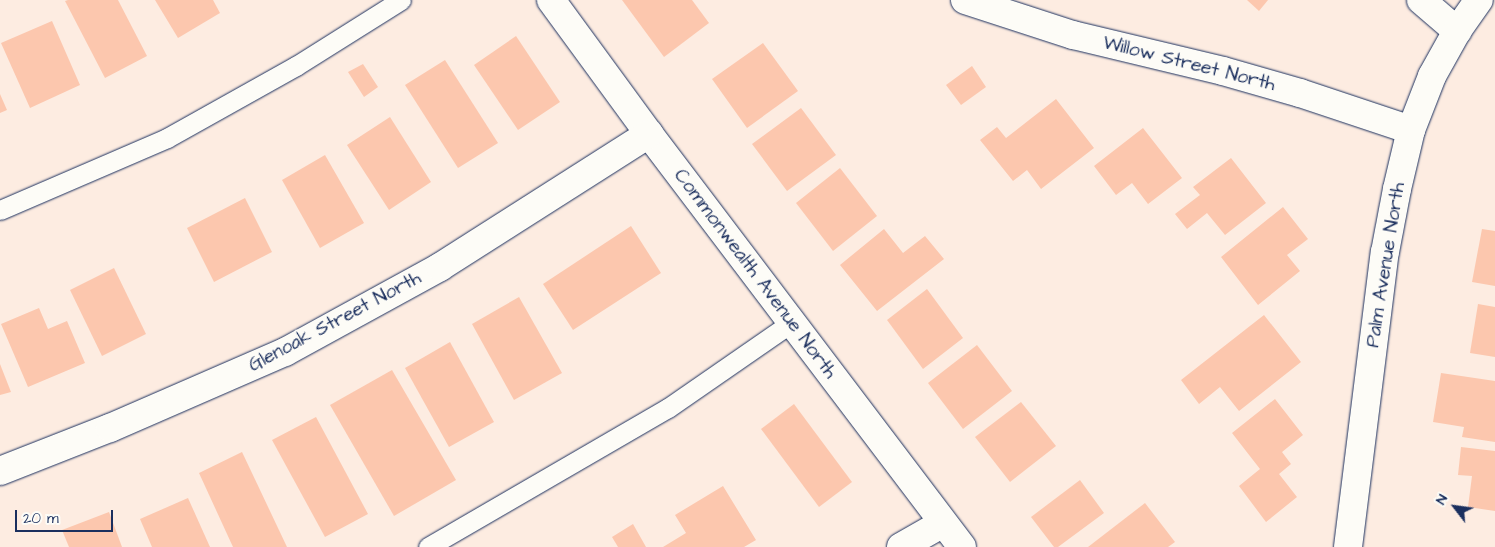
<!DOCTYPE html>
<html>
<head>
<meta charset="utf-8">
<style>
  body { margin:0 }
  #map { position:relative; width:1495px; height:547px; overflow:hidden; background:#fdece1; font-family:"Architects Daughter",sans-serif }
  div>[style] { position:absolute }
  [style*='--x'] { left:calc(var(--x)*1px); top:calc(var(--y)*1px); width:calc(var(--w)*1px); rotate:calc(var(--a)*1deg) }
  .building>* { inset:0; background:#fcc7ae }
  .roads { filter:drop-shadow(0 0 1px #1b2f5e) drop-shadow(0 0 1px #1b2f5e) }
  .service>* { height:19px; margin:-9.5px; padding:0 9.5px; transform-origin:9.5px; border-radius:9.5px; background:#fdfcf7 }
  .minor>* { height:28px; margin:-14px; padding:0 14px; transform-origin:14px; border-radius:14px; background:#fdfcf7 }
  span { translate:-50% -50%; white-space:nowrap; text-align:center; line-height:1.15; -webkit-text-stroke:4px #fdfcf7; paint-order:stroke }
  .street-label { font-size:19px; color:#1b2f5e }
  .north { position:absolute; left:1430px; top:482px; width:50px; height:50px; -webkit-text-stroke:4px #fdfcf7; paint-order:stroke; rotate:300deg; font-size:14px; font-weight:700; line-height:20px; text-align:center; color:#1b2f5e }
  .north::after { content:''; display:block; margin:auto; width:18px; height:22px; background:#1b2f5e; clip-path:polygon(50% 0,100% 100%,50% 72%,0 100%) }
  .scale { position:absolute; left:15px; top:510px; width:98px; height:22px; box-sizing:border-box; border:2px solid #1b2f5e; border-top:0; padding-left:6px; font-size:15px; line-height:18px; white-space:nowrap; color:#1b2f5e; -webkit-text-stroke:4px #fdfcf7; paint-order:stroke }
</style>
</head>
<body>
<div id="map">
  <div class="building">
    <div style="clip-path:polygon(68px 0,118px 0,147px 56px,105px 78px,65px 1px)"></div>
    <div style="clip-path:polygon(155px 0,213px 0,220px 13px,178px 38px)"></div>
    <div style="clip-path:polygon(622px 0,692px 0,709px 23px,664px 57px)"></div>
    <div style="clip-path:polygon(1247px 0,1268px 0,1259px 11px)"></div>
    <div style="clip-path:polygon(52px 21px,80px 85px,30px 108px,1px 43px)"></div>
    <div style="clip-path:polygon(516px 36px,560px 102px,518px 130px,474px 65px)"></div>
    <div style="clip-path:polygon(763px 43px,798px 91px,747px 128px,712px 79px)"></div>
    <div style="clip-path:polygon(445px 60px,498px 143px,458px 168px,405px 85px)"></div>
    <div style="clip-path:polygon(363px 64px,378px 87px,364px 97px,348px 72px)"></div>
    <div style="clip-path:polygon(972px 66px,986px 87px,961px 105px,946px 85px)"></div>
    <div style="clip-path:polygon(0 94px,7px 110px,0 113px)"></div>
    <div style="clip-path:polygon(1056px 99px,1094px 148px,1041px 189px,1027px 170px,1013px 181px,980px 140px,997px 127px,1006px 138px)"></div>
    <div style="clip-path:polygon(801px 108px,836px 155px,787px 191px,752px 144px)"></div>
    <div style="clip-path:polygon(390px 117px,431px 182px,389px 210px,347px 145px)"></div>
    <div style="clip-path:polygon(1143px 128px,1182px 178px,1148px 204px,1132px 183px,1116px 195px,1094px 166px)"></div>
    <div style="clip-path:polygon(325px 155px,364px 223px,320px 248px,282px 180px)"></div>
    <div style="clip-path:polygon(1231px 158px,1266px 203px,1225px 235px,1207px 213px,1187px 229px,1175px 214px,1200px 195px,1193px 187px)"></div>
    <div style="clip-path:polygon(840px 168px,877px 216px,833px 251px,796px 203px)"></div>
    <div style="clip-path:polygon(245px 198px,272px 252px,214px 282px,187px 228px)"></div>
    <div style="clip-path:polygon(1283px 207px,1308px 239px,1287px 255px,1300px 271px,1258px 305px,1221px 257px)"></div>
    <div style="clip-path:polygon(631px 226px,661px 273px,573px 330px,543px 284px)"></div>
    <div style="clip-path:polygon(884px 229px,903px 253px,925px 236px,944px 259px,877px 311px,840px 265px)"></div>
    <div style="clip-path:polygon(1482px 229px,1495px 231px,1495px 286px,1472px 282px)"></div>
    <div style="clip-path:polygon(114px 268px,146px 334px,102px 356px,70px 290px)"></div>
    <div style="clip-path:polygon(927px 289px,963px 338px,923px 369px,887px 320px)"></div>
    <div style="clip-path:polygon(519px 297px,562px 373px,514px 400px,472px 324px)"></div>
    <div style="clip-path:polygon(1478px 304px,1495px 307px,1495px 357px,1470px 353px)"></div>
    <div style="clip-path:polygon(39px 308px,48px 329px,67px 321px,85px 363px,28px 387px,1px 324px)"></div>
    <div style="clip-path:polygon(1264px 315px,1301px 362px,1239px 411px,1220px 387px,1199px 404px,1181px 380px)"></div>
    <div style="clip-path:polygon(450px 342px,494px 422px,449px 447px,405px 368px)"></div>
    <div style="clip-path:polygon(977px 345px,1012px 391px,963px 429px,928px 383px)"></div>
    <div style="clip-path:polygon(0 364px,11px 392px,0 395px)"></div>
    <div style="clip-path:polygon(392px 370px,456px 480px,394px 516px,330px 405px)"></div>
    <div style="clip-path:polygon(1441px 373px,1495px 381px,1495px 442px,1462px 437px,1464px 427px,1433px 422px)"></div>
    <div style="clip-path:polygon(1275px 399px,1303px 435px,1282px 452px,1291px 464px,1279px 474px,1297px 497px,1266px 522px,1239px 486px,1260px 469px,1232px 433px)"></div>
    <div style="clip-path:polygon(1021px 402px,1056px 446px,1010px 482px,975px 437px)"></div>
    <div style="clip-path:polygon(794px 404px,852px 482px,819px 507px,761px 429px)"></div>
    <div style="clip-path:polygon(316px 417px,368px 514px,325px 537px,272px 440px)"></div>
    <div style="clip-path:polygon(1461px 447px,1495px 451px,1495px 511px,1468px 507px,1472px 476px,1458px 475px)"></div>
    <div style="clip-path:polygon(242px 452px,287px 547px,233px 547px,199px 473px)"></div>
    <div style="clip-path:polygon(1080px 480px,1104px 513px,1058px 547px,1054px 547px,1031px 517px)"></div>
    <div style="clip-path:polygon(723px 486px,756px 540px,744px 547px,663px 547px,686px 533px,675px 515px)"></div>
    <div style="clip-path:polygon(188px 498px,210px 547px,152px 547px,140px 519px)"></div>
    <div style="clip-path:polygon(1145px 503px,1175px 542px,1168px 547px,1088px 547px)"></div>
    <div style="clip-path:polygon(109px 512px,122px 547px,69px 547px,62px 530px)"></div>
    <div style="clip-path:polygon(633px 524px,646px 547px,618px 547px,612px 537px)"></div>
  </div>
  <div class="roads">
    <div class="service">
      <div style="--x:0;--y:210;--w:182;--a:-23.3"></div>
      <div style="--x:167;--y:138;--w:148;--a:-29.2"></div>
      <div style="--x:296;--y:66;--w:124;--a:-32.2"></div>
      <div style="--x:428;--y:547;--w:277;--a:-30.1"></div>
      <div style="--x:668;--y:408;--w:151;--a:-34.7"></div>
    </div>
    <div class="minor">
      <div style="--x:551;--y:0;--w:166;--a:53.8"></div>
      <div style="--x:649;--y:134;--w:518;--a:52.84"></div>
      <div style="--x:965;--y:0;--w:114;--a:18"></div>
      <div style="--x:1073;--y:35;--w:154;--a:13.5"></div>
      <div style="--x:1223;--y:71;--w:80;--a:15.9"></div>
      <div style="--x:1300;--y:93;--w:117;--a:18.4"></div>
      <div style="--x:1421;--y:0;--w:48;--a:40.7"></div>
      <div style="--x:0;--y:471;--w:118;--a:-21.4"></div>
      <div style="--x:110;--y:428;--w:191;--a:-23.5"></div>
      <div style="--x:285;--y:352;--w:177;--a:-28.7"></div>
      <div style="--x:440;--y:267;--w:248;--a:-32.5"></div>
      <div style="--x:901;--y:547;--w:48;--a:-29.7"></div>
      <div style="--x:1348;--y:547;--w:297;--a:-82.9"></div>
      <div style="--x:1385;--y:252;--w:64;--a:-79.2"></div>
      <div style="--x:1397;--y:189;--w:61;--a:-76.7"></div>
      <div style="--x:1411;--y:130;--w:58;--a:-68.7"></div>
      <div style="--x:1432;--y:76;--w:51;--a:-60.9"></div>
      <div style="--x:1457;--y:31;--w:38;--a:-55"></div>
    </div>
  </div>
  <div class="street-label">
    <span style="left:1189px;top:64px;rotate:14deg">Willow Street North</span>
    <span style="left:1386px;top:265px;rotate:-81deg">Palm Avenue North</span>
    <span style="left:755px;top:274px;rotate:53deg">Commonwealth Avenue North</span>
    <span style="left:335px;top:322px;rotate:-28deg">Glenoak Street North</span>
  </div>
  <div class="north">N</div>
  <div class="scale">20 m</div>
</div>
</body>
</html>
